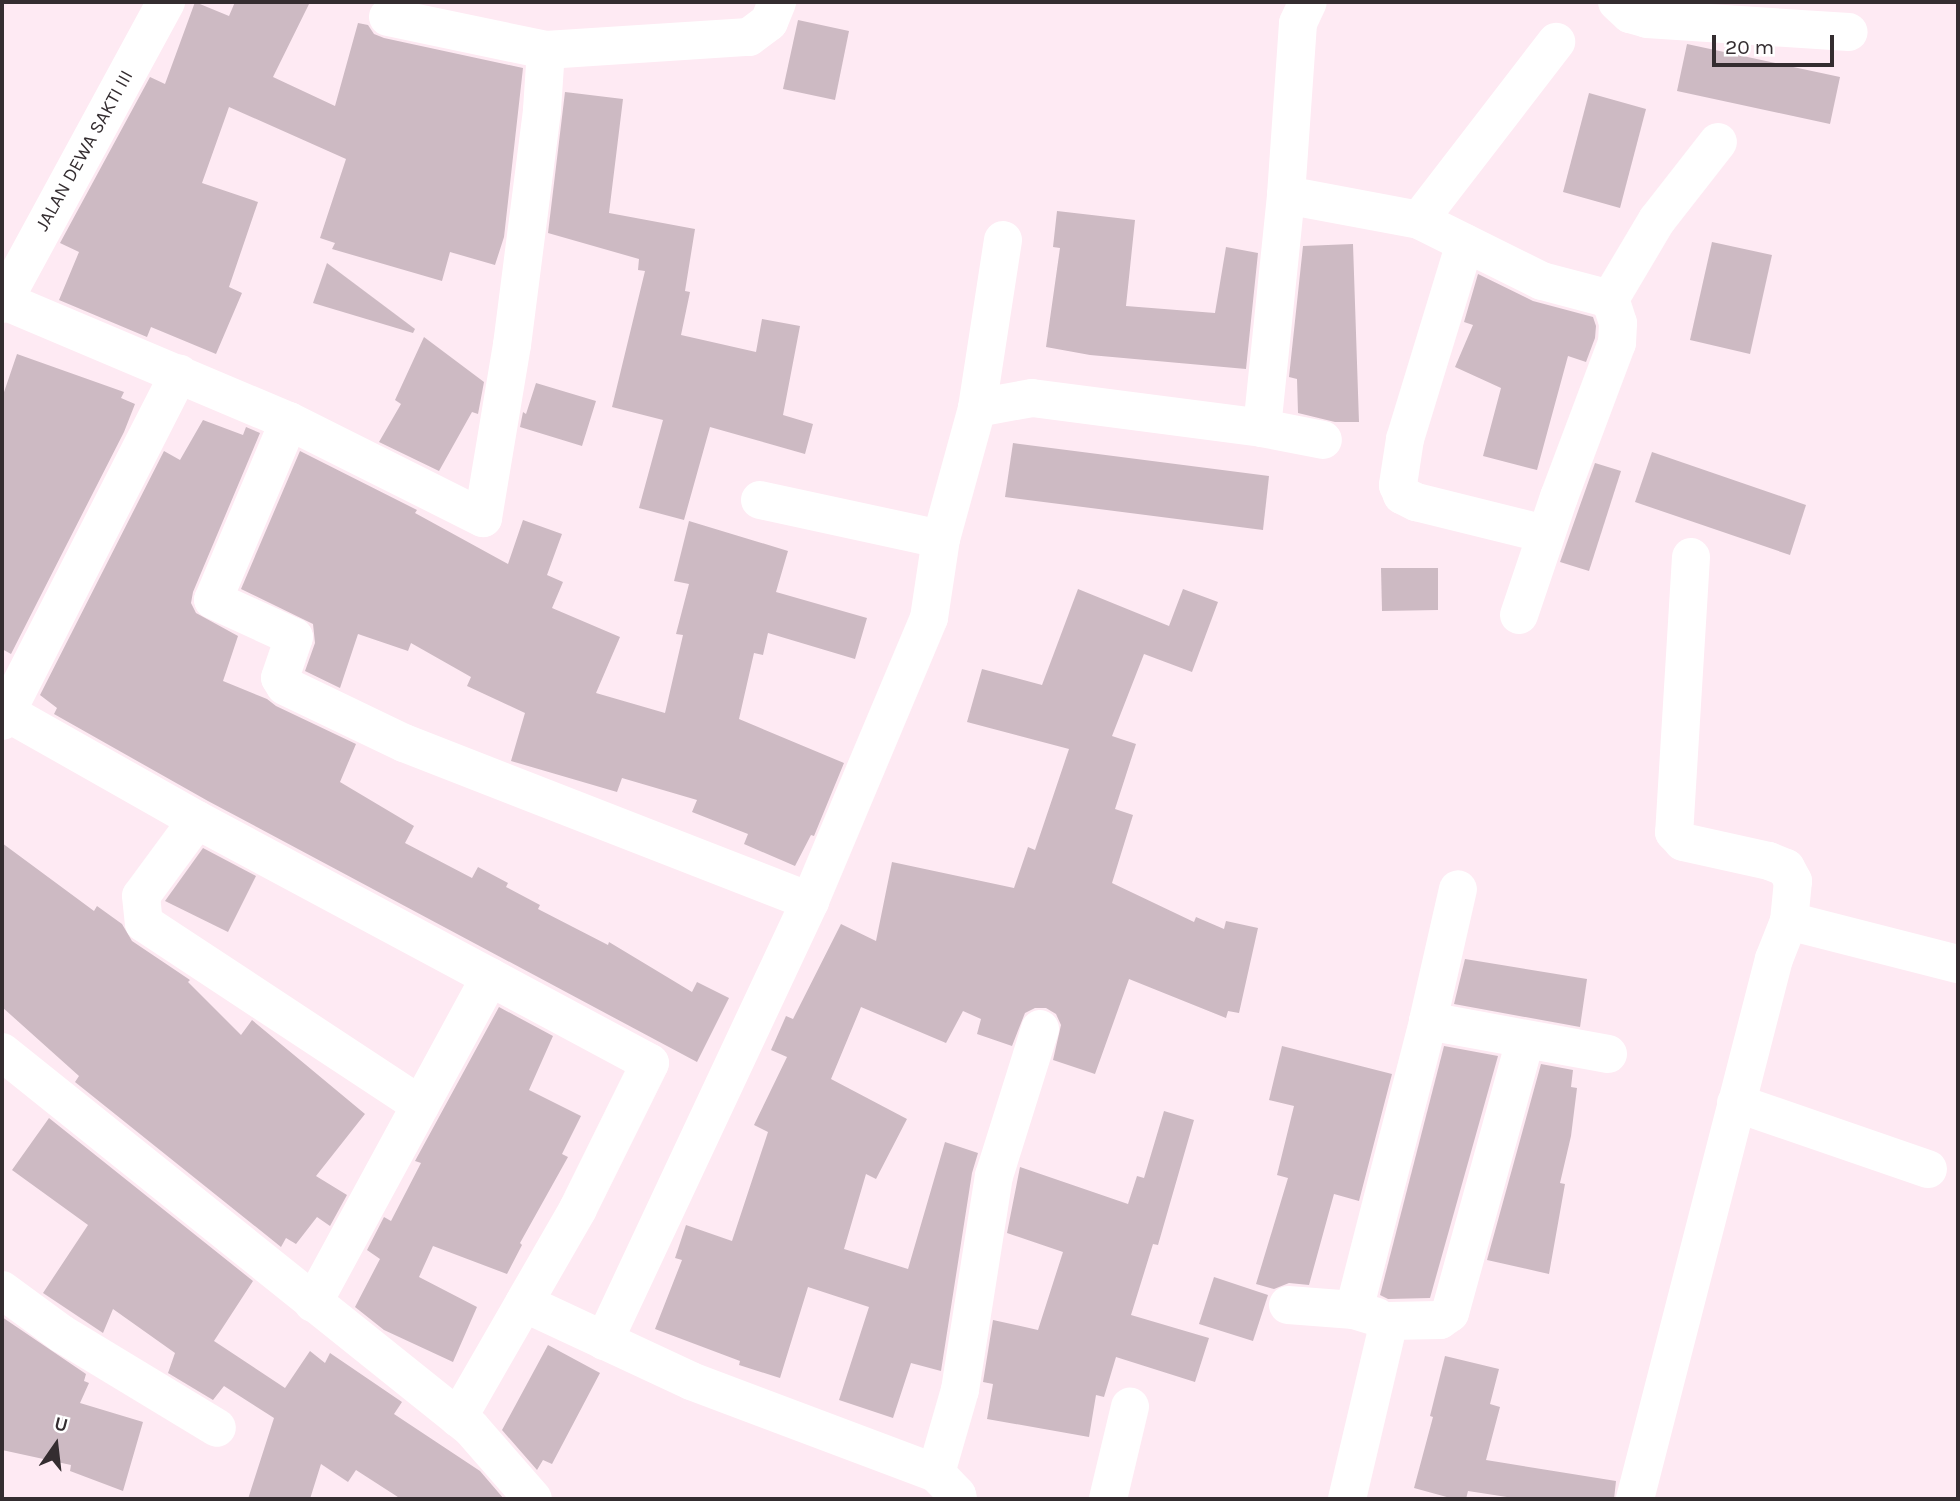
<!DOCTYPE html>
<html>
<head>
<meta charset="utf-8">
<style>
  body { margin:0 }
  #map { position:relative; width:1960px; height:1501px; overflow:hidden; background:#feeaf3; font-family:Karla,sans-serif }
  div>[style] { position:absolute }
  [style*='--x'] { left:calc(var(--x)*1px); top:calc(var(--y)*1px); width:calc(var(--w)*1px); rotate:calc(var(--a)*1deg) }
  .building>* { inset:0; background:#cdbac3 }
  .street>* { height:38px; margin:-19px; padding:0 19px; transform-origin:19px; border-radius:19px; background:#fff }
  span { translate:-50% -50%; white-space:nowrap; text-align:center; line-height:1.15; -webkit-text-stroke:7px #fff; paint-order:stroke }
  .street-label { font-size:19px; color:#342d30 }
  .frame { position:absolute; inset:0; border:4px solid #342d30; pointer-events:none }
  .north { position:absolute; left:21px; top:1410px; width:70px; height:70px; -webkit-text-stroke:5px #fff; paint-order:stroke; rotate:14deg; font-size:19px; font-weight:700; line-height:28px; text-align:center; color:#342d30 }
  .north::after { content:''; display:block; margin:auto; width:24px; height:32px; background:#342d30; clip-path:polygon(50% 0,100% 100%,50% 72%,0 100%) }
  .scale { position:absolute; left:1712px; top:35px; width:122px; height:32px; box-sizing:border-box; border:4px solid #342d30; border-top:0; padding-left:9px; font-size:21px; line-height:24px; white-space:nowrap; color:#342d30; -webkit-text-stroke:5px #fff; paint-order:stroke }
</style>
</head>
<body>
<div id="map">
  <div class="building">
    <div style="clip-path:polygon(195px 2px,229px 16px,235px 2px,310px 2px,273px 77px,335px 106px,358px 23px,368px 25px,374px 34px,384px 38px,523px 68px,504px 237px,495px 265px,450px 252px,442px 281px,332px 249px,335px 243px,320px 238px,346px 159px,229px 107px,202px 183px,258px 202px,229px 287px,242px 293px,216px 354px,151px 327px,147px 337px,59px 300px,79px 252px,60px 243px,150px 77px,165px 84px)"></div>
    <div style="clip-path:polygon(798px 20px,849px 31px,835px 100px,783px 89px)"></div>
    <div style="clip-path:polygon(1687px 44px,1840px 77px,1830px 124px,1677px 91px)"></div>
    <div style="clip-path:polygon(565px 92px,623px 99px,609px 213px,695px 229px,685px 291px,690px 292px,681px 335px,756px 352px,762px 319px,800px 326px,783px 415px,813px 424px,805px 454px,710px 427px,684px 520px,639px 508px,663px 420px,612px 407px,645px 271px,638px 270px,639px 259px,548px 233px)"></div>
    <div style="clip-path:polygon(1589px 93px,1646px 109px,1620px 208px,1563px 192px)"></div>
    <div style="clip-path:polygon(1057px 211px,1135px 220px,1126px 306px,1215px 313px,1226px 247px,1258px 253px,1246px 369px,1090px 355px,1046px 347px,1060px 248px,1053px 247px)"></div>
    <div style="clip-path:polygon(1712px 242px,1772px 255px,1750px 354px,1690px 340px)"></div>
    <div style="clip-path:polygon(1353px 244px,1359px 422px,1335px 422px,1298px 413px,1297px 379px,1289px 377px,1303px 246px)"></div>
    <div style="clip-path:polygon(327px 263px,415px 329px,413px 333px,313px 303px)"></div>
    <div style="clip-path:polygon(1478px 274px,1533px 301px,1593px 317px,1596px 326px,1595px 338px,1586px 362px,1568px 356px,1537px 470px,1483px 456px,1501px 388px,1455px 367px,1473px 325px,1464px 322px)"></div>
    <div style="clip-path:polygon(424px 337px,484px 382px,478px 414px,472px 412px,439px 471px,379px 442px,401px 404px,395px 400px)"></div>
    <div style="clip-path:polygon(17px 354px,124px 392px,121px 398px,135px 404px,124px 432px,11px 654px,2px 649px,2px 398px)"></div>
    <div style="clip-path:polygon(536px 383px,596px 401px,582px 446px,520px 427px,523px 412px,526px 414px)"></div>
    <div style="clip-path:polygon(203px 420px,243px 435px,246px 427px,260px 433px,193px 592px,191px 603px,196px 613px,238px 636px,223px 681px,267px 699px,276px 706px,356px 744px,340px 782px,414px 826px,405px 843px,472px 878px,478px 867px,508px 883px,506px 887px,540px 905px,538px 909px,608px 945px,609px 942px,692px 992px,697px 982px,729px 998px,697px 1062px,208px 801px,54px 714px,57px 708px,40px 695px,164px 451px,180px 460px)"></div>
    <div style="clip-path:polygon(1013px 443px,1269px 476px,1263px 530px,1005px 497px)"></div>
    <div style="clip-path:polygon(300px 451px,417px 510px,415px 513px,508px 564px,523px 520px,562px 534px,547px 575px,563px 582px,552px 608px,620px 637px,596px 693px,665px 713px,683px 635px,676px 634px,689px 584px,674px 581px,689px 521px,788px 551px,776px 592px,867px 618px,855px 659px,768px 633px,763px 655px,754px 653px,739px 719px,844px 763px,814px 836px,811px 835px,795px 866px,744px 844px,748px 834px,692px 812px,697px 800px,622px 778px,617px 792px,511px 761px,525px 713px,467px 686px,471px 677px,411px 643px,408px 651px,358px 634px,340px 688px,305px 671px,315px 643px,313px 624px,241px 589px)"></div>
    <div style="clip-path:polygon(1652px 452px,1806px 505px,1790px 555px,1635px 502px)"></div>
    <div style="clip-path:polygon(1595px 463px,1621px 471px,1589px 571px,1560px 562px)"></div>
    <div style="clip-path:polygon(1381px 568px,1438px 568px,1438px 610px,1382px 611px)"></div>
    <div style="clip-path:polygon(1078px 589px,1169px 626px,1183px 589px,1218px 602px,1192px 672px,1144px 654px,1112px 736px,1136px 744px,1115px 809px,1133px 815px,1112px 883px,1194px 922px,1196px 917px,1224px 929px,1226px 921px,1258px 928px,1239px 1013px,1228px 1011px,1226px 1018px,1129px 979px,1095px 1074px,1053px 1060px,1061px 1025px,1056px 1014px,1046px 1008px,1035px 1008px,1025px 1013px,1012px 1046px,977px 1034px,981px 1019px,963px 1011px,946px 1043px,861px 1007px,831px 1079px,907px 1119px,876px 1179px,866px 1174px,844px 1249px,908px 1269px,945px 1142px,978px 1153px,972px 1173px,941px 1371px,911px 1363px,893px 1418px,839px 1400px,869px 1307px,808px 1287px,780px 1378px,739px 1365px,740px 1361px,655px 1329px,682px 1260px,675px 1258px,686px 1225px,732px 1241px,768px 1132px,754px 1125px,787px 1057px,771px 1050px,786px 1016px,793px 1019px,841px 924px,876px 941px,892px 862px,1014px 888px,1028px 847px,1035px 850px,1069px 749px,967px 722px,982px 669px,1042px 685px)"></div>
    <div style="clip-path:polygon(2px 843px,94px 911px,97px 906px,122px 924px,132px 941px,190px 980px,188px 982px,241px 1035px,252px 1020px,365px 1114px,316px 1176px,347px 1195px,330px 1226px,317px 1217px,296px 1244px,286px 1238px,281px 1247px,75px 1082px,79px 1076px,2px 1007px)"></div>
    <div style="clip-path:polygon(203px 848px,256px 876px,228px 932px,165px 901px)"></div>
    <div style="clip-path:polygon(1465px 959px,1587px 979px,1580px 1027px,1454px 1004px)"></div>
    <div style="clip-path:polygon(499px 1007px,553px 1036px,529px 1090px,581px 1116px,562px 1154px,568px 1157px,520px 1243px,522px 1245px,507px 1274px,433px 1246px,419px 1277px,477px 1307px,453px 1362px,384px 1330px,355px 1307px,380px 1259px,367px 1250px,384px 1217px,391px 1221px,421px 1163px,415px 1161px)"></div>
    <div style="clip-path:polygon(1282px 1046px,1392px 1074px,1359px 1201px,1334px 1194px,1309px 1285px,1289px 1283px,1274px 1289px,1256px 1284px,1288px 1178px,1277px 1175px,1294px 1106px,1269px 1100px)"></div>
    <div style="clip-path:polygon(1444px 1046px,1498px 1056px,1430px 1298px,1388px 1299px,1380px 1295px)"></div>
    <div style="clip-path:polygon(1541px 1064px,1573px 1070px,1571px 1087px,1577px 1088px,1571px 1136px,1560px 1183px,1565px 1184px,1549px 1274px,1487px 1260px)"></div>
    <div style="clip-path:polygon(1164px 1111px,1194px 1120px,1158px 1245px,1153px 1244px,1131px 1315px,1209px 1338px,1195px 1382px,1116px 1357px,1104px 1397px,1096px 1395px,1089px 1437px,987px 1419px,993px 1384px,983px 1382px,993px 1320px,1038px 1330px,1063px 1252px,1007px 1233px,1020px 1167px,1128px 1204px,1137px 1176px,1144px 1178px)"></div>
    <div style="clip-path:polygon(49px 1118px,253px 1281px,214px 1341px,285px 1388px,310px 1351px,325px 1363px,330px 1353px,402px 1402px,394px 1414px,480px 1471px,504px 1499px,401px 1499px,356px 1470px,348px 1482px,321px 1464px,310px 1499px,248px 1499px,274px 1418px,224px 1386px,213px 1400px,168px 1373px,175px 1353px,113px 1309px,103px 1333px,43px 1293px,88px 1225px,12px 1170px)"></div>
    <div style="clip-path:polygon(1214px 1277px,1268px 1295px,1253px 1341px,1199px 1324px)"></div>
    <div style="clip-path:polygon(2px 1317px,86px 1374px,84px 1381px,89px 1383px,80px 1403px,143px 1422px,123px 1491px,70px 1471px,71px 1465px,2px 1450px)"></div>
    <div style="clip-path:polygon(548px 1345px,600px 1373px,552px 1464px,543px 1460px,537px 1470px,502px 1430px)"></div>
    <div style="clip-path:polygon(1445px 1356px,1499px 1369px,1490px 1404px,1500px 1407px,1486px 1460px,1616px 1481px,1614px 1499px,1520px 1499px,1468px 1491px,1466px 1499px,1454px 1499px,1414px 1488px,1433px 1417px,1430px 1416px)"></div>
  </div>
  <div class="street">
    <div style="--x:1617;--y:2;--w:18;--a:43"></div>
    <div style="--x:1630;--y:14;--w:18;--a:16"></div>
    <div style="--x:1647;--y:19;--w:202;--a:3.7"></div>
    <div style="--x:388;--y:17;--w:161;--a:11.8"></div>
    <div style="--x:1286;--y:195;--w:135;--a:10.6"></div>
    <div style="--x:1419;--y:220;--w:225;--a:-52.4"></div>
    <div style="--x:1419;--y:220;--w:137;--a:26.4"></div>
    <div style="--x:1542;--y:281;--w:70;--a:14.8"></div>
    <div style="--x:1610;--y:299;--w:92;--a:-59.3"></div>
    <div style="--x:1657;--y:220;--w:99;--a:-52"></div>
    <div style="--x:1465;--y:243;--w:205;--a:107"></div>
    <div style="--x:1405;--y:439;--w:47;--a:98.7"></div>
    <div style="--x:1398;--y:485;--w:11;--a:68"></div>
    <div style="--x:1402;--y:495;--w:16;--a:27"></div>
    <div style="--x:1416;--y:502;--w:133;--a:13.9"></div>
    <div style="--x:2;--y:300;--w:311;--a:22.9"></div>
    <div style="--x:289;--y:421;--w:217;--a:26.6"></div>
    <div style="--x:483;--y:518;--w:175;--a:-80.5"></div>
    <div style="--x:512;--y:345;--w:237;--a:-82.7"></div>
    <div style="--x:542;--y:110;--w:60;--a:-86.2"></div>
    <div style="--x:546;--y:50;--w:203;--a:-3.7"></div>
    <div style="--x:749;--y:37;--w:25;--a:-37"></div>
    <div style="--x:769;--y:22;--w:22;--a:-68"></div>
    <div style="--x:2;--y:304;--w:344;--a:-61.5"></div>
    <div style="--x:977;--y:408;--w:56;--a:-10.3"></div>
    <div style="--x:1032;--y:398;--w:232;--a:7.4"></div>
    <div style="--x:1262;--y:428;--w:62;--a:11.1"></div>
    <div style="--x:289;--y:421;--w:194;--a:113"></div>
    <div style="--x:213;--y:600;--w:89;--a:24.6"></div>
    <div style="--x:294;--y:637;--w:43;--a:108.9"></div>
    <div style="--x:280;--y:678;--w:9;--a:58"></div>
    <div style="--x:285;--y:686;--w:132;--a:25.6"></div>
    <div style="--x:404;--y:743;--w:436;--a:21.3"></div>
    <div style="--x:1262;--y:428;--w:234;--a:-84.1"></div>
    <div style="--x:1286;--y:195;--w:172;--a:-86"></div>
    <div style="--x:1298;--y:23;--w:23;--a:-65"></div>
    <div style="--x:760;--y:500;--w:185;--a:12.2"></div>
    <div style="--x:1691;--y:557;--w:276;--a:93.5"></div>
    <div style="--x:1674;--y:832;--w:13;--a:48"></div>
    <div style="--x:1683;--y:842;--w:88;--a:12.5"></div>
    <div style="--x:1769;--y:861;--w:18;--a:22"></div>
    <div style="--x:1786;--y:868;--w:15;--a:62"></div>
    <div style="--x:1793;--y:881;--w:40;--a:95.7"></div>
    <div style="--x:1519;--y:615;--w:125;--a:-71.3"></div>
    <div style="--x:1559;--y:497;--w:165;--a:-69.4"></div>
    <div style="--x:1617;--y:343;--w:20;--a:-87"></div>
    <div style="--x:1618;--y:323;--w:25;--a:-108"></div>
    <div style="--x:6;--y:712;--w:219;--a:29.5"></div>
    <div style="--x:197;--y:820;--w:514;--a:28.21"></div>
    <div style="--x:650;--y:1063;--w:163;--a:116.3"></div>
    <div style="--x:578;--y:1209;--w:241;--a:119.9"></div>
    <div style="--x:2;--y:721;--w:390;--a:-63"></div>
    <div style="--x:197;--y:820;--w:94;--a:126.4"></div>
    <div style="--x:141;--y:896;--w:27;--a:84"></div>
    <div style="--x:144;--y:923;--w:331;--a:33.4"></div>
    <div style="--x:1428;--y:1021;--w:183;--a:10.4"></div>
    <div style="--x:2;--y:1052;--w:601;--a:38.72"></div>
    <div style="--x:471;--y:1428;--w:94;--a:48.9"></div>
    <div style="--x:1736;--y:1103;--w:203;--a:19"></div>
    <div style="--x:2;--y:1290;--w:74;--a:36.3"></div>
    <div style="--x:62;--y:1334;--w:181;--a:31.2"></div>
    <div style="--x:313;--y:1303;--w:371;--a:-61.5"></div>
    <div style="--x:524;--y:1303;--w:184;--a:25"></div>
    <div style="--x:691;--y:1381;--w:262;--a:20.6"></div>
    <div style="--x:936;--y:1473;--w:30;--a:46"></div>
    <div style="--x:957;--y:1495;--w:4;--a:76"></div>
    <div style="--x:1288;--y:1305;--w:66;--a:4.3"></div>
    <div style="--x:1354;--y:1310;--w:24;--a:17"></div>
    <div style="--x:1354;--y:1310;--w:298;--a:-75.6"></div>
    <div style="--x:1428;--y:1021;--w:135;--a:-77.2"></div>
    <div style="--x:604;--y:1341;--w:486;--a:-64.9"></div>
    <div style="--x:810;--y:901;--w:307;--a:-67.2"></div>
    <div style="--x:929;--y:618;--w:80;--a:-81.4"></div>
    <div style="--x:941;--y:539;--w:136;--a:-74.6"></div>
    <div style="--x:977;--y:408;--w:170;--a:-81.2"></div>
    <div style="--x:936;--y:1473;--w:86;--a:-73.9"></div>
    <div style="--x:960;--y:1390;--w:217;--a:-81"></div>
    <div style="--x:994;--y:1176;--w:154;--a:-72.6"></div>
    <div style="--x:1108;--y:1499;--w:95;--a:-76.6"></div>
    <div style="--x:1347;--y:1499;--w:183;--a:-76.7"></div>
    <div style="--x:1389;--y:1321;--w:51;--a:-1.1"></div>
    <div style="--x:1440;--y:1320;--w:12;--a:-35"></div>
    <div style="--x:1450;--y:1313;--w:282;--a:-74.6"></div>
    <div style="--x:1635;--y:1499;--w:558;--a:-75.57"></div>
    <div style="--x:1774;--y:959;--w:41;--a:-68.5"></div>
    <div style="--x:1789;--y:921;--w:174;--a:14.3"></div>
  </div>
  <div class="street-label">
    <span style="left:85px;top:151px;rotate:-61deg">JALAN DEWA SAKTI III</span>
  </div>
  <div class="frame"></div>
  <div class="north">U</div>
  <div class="scale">20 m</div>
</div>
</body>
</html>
